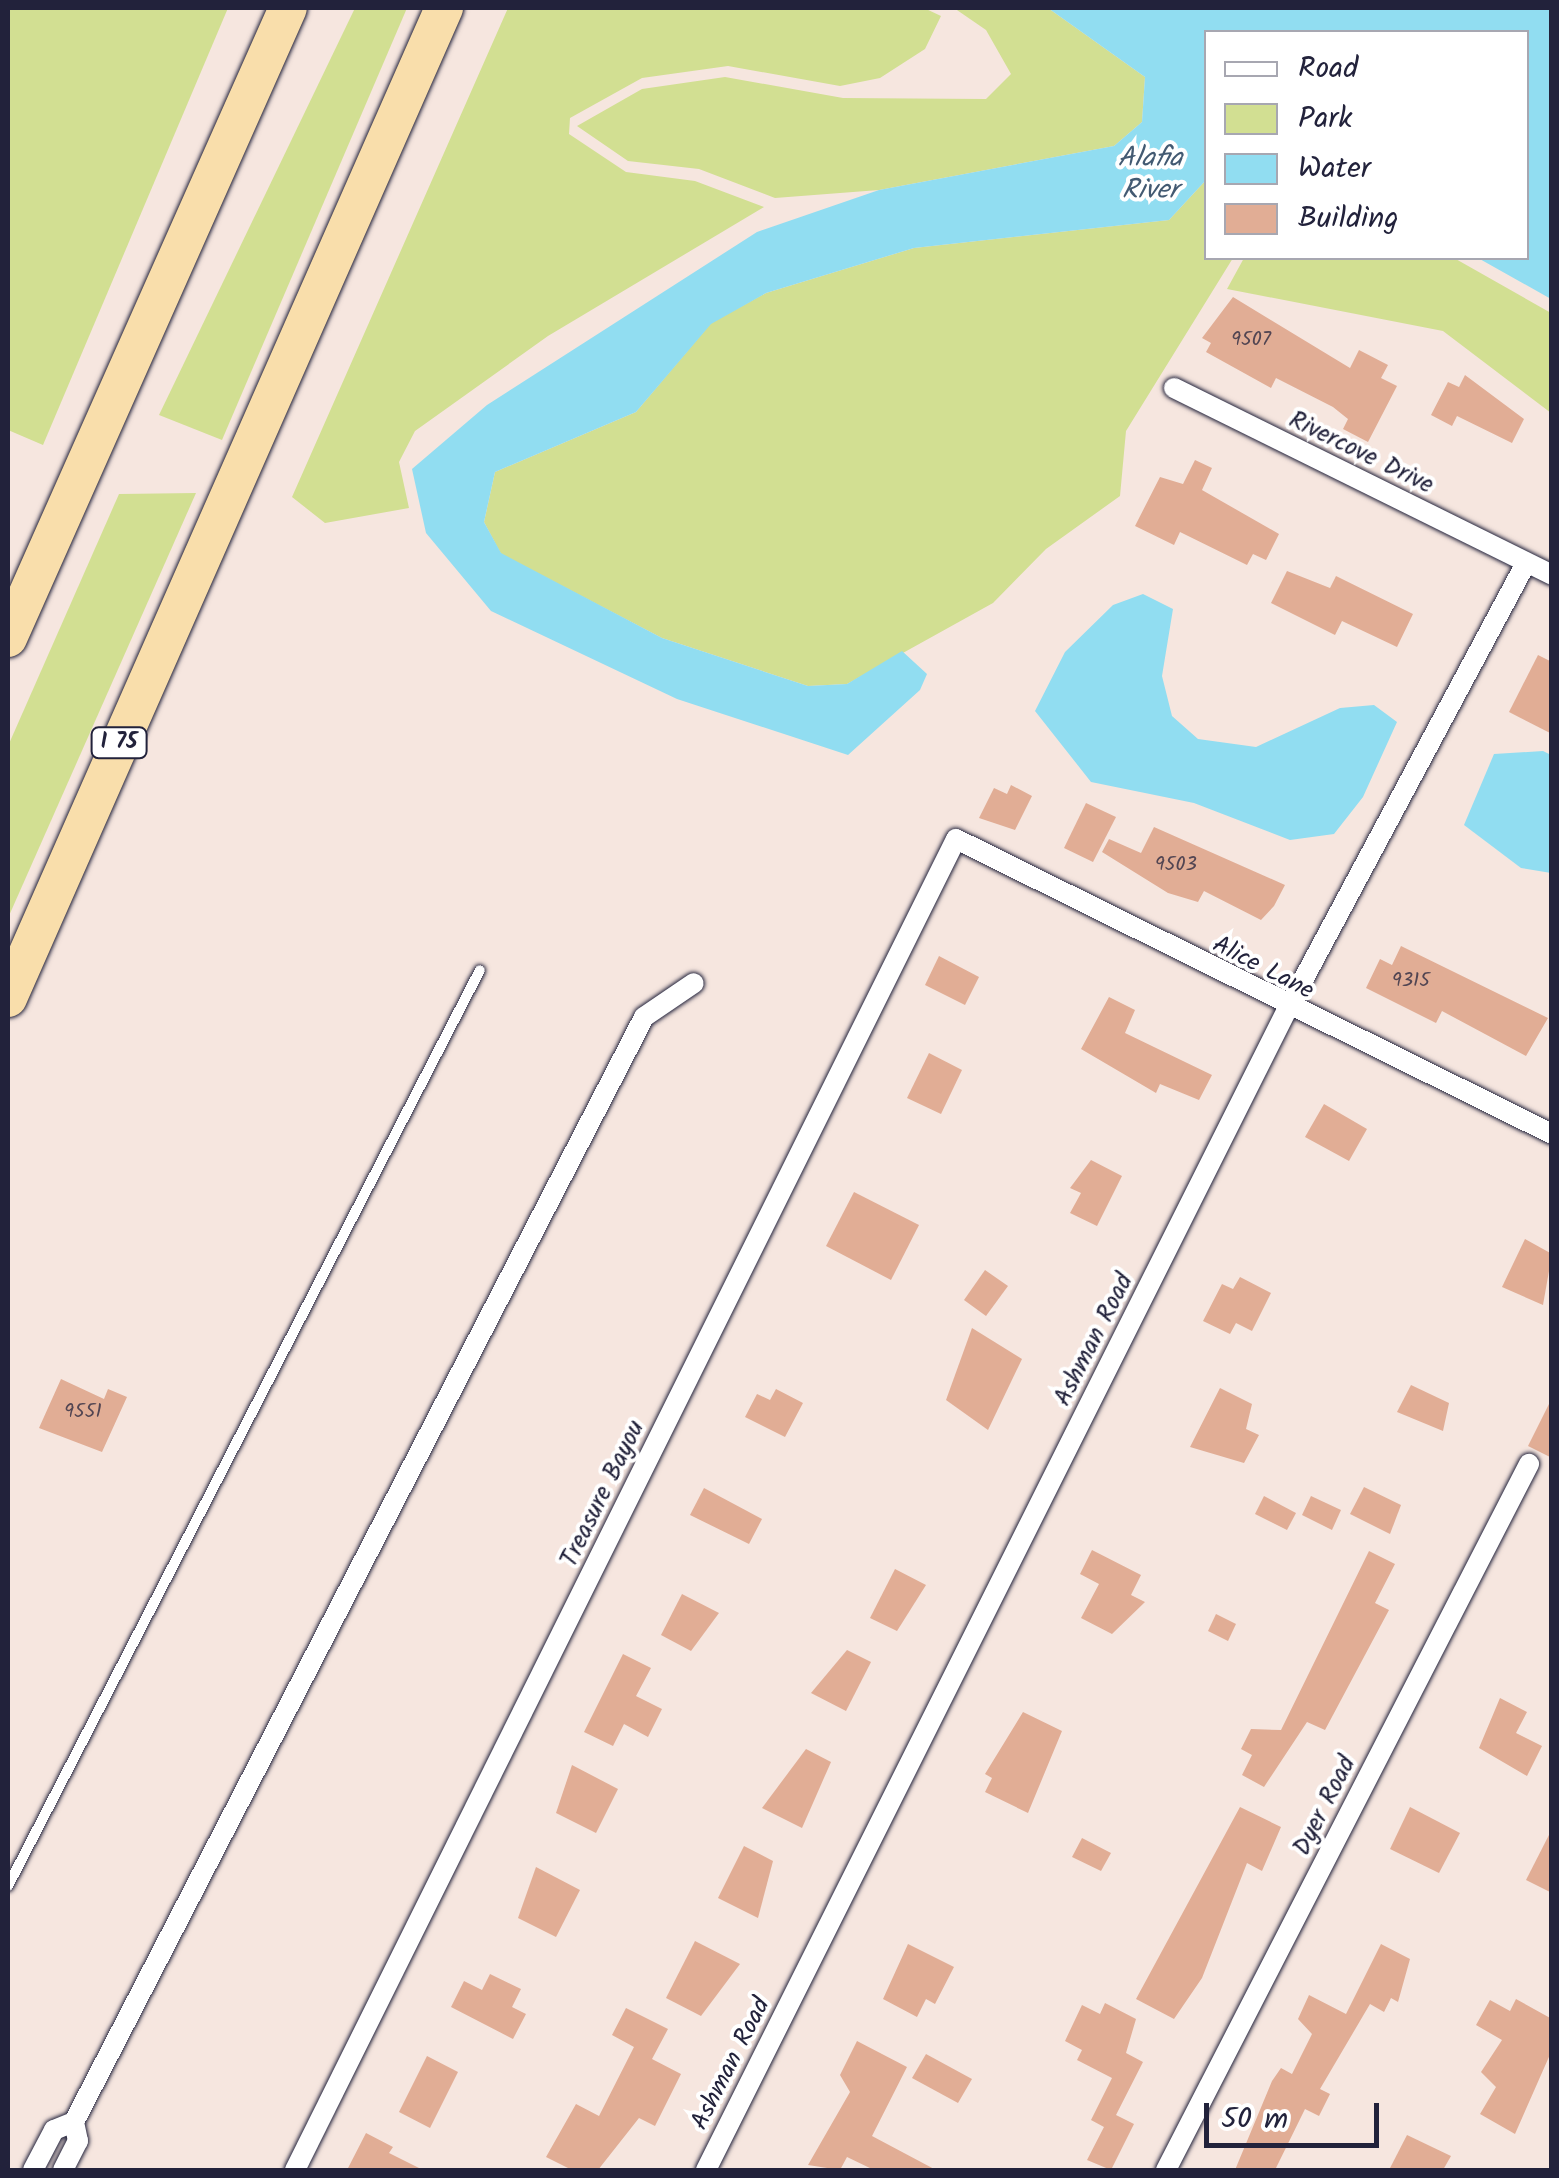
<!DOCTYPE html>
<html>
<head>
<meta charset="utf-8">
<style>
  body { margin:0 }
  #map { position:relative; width:1559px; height:2178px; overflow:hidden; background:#f6e6df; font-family:Kalam,sans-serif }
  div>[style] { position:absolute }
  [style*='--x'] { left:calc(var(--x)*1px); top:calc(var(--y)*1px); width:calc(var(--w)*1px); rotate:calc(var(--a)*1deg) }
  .green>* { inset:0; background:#d2df92 }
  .water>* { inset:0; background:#91ddf1 }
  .building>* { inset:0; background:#e1ad95 }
  .roads { filter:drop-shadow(0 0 2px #22223b) drop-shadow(0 0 2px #22223b) }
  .service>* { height:10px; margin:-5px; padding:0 5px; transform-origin:5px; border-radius:5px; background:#fff }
  .minor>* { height:20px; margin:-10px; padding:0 10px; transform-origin:10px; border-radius:10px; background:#fff }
  .motorway>* { height:38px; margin:-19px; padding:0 19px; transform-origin:19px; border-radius:19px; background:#f9deab }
  span { translate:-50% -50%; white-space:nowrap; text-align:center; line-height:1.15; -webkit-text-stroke:8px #fff; paint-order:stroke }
  .number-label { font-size:20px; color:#524552 }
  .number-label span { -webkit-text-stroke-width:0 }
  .shield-label span { padding:2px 8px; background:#fff; border:2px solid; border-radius:8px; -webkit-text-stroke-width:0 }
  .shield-label { font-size:22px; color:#22223b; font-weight:700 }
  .street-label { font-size:25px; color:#22223b }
  .water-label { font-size:28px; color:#435a72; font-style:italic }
  .frame { position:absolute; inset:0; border:10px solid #22223b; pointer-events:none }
  .legend { position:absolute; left:1204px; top:30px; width:325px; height:230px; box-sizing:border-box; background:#fff; border:2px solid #a7a7b1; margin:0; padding:12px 18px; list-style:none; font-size:30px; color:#22223b }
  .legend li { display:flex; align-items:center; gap:20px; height:50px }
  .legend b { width:50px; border:2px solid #a7a7b1 }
  .scale { position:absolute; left:1204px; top:2103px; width:175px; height:45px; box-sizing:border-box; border:5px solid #22223b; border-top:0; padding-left:12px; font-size:30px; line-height:35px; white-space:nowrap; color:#22223b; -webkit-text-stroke:8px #fff; paint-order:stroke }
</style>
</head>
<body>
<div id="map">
  <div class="green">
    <div style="clip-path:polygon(8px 8px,228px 8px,43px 445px,8px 430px)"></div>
    <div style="clip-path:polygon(355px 8px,407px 8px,222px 440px,159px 415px)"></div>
    <div style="clip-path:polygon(508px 8px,924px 8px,941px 16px,925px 49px,880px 78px,840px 86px,728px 66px,642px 78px,570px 118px,569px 134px,626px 172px,695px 181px,764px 207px,548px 336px,415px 431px,399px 462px,409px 508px,325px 523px,292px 497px)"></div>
    <div style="clip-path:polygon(954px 8px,1048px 8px,1145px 77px,1142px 122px,1114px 146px,879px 190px,775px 198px,699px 169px,628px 161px,577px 126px,642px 89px,725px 77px,843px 98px,986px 99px,1011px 74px,986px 30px)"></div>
    <div style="clip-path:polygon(1206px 180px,1206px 258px,1233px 258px,1126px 431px,1120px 496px,1046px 549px,993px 603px,847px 684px,808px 686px,662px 638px,501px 554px,484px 522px,495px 472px,636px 412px,711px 323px,766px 293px,914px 248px,1169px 220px)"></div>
    <div style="clip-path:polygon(1244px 258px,1454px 258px,1551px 313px,1551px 413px,1443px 331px,1227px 289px)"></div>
    <div style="clip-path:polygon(196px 493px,8px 918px,8px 746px,119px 494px)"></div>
  </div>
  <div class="water">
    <div style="clip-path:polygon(1048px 8px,1551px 8px,1551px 299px,1478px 258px,1526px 258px,1526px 32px,1206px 32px,1206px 180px,1169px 220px,914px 248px,766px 293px,711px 324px,636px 412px,495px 472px,484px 522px,501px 553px,662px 638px,808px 686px,847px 684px,902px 651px,927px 674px,920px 690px,848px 755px,677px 699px,491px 611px,426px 533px,412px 469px,487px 405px,757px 232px,879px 190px,1114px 146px,1142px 122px,1145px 77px)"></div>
    <div style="clip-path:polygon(1143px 594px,1173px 609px,1162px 676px,1172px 716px,1198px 739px,1256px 747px,1340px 708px,1374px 705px,1397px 722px,1363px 797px,1334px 834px,1290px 840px,1194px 803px,1091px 782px,1035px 711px,1065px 652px,1113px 605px)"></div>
    <div style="clip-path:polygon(1543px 751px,1551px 755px,1551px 873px,1521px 868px,1464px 825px,1494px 754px)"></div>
  </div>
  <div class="building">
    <div style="clip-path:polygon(1233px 297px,1350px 368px,1359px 350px,1388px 365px,1381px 378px,1397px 386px,1368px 442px,1343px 429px,1348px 419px,1333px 407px,1276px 378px,1271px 388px,1206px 352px,1211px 343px,1202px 338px)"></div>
    <div style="clip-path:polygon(1465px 375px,1524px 419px,1512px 443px,1457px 416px,1452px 426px,1431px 415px,1448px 382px,1459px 387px)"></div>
    <div style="clip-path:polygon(1195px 460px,1212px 468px,1202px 490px,1279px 534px,1266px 560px,1253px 554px,1247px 565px,1180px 532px,1174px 545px,1135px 526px,1160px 477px,1183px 484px)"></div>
    <div style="clip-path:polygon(1287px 571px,1330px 588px,1336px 576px,1413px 614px,1397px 647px,1342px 621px,1335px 635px,1271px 603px)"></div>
    <div style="clip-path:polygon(1538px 655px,1552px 662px,1552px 734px,1509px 712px)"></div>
    <div style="clip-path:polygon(1011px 785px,1032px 796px,1015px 830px,979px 818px,994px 788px,1007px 794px)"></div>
    <div style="clip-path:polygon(1086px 803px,1116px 817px,1093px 862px,1064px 848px)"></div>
    <div style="clip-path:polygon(1154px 827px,1285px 885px,1274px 906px,1261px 920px,1204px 891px,1198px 902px,1168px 893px,1102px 852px,1109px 839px,1141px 853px)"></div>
    <div style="clip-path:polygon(1401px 946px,1548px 1018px,1526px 1056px,1442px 1011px,1436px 1023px,1366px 988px,1380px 959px,1392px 965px)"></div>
    <div style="clip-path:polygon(939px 956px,979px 977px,965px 1005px,925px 985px)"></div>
    <div style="clip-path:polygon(1109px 997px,1135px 1010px,1125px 1033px,1212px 1075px,1199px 1100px,1160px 1084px,1156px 1093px,1081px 1049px)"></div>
    <div style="clip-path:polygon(929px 1053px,962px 1070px,941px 1114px,907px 1098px)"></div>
    <div style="clip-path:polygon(1324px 1104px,1367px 1129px,1349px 1161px,1305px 1137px)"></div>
    <div style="clip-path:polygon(1091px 1160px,1122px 1176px,1097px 1226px,1070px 1213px,1081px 1193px,1070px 1188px)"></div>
    <div style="clip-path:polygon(854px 1192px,919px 1225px,891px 1280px,826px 1246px)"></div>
    <div style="clip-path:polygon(1525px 1239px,1552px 1254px,1543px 1305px,1502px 1287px)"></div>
    <div style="clip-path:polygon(985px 1270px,1008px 1286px,986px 1316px,964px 1300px)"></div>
    <div style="clip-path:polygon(1240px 1277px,1271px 1293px,1252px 1331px,1236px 1323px,1230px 1334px,1203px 1321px,1222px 1284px,1233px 1289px)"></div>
    <div style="clip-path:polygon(972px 1328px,1022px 1359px,988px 1430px,946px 1400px)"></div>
    <div style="clip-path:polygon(61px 1379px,104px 1399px,108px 1389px,127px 1397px,102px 1452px,39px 1428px)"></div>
    <div style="clip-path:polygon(1411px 1385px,1449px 1403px,1443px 1431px,1397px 1412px)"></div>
    <div style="clip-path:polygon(1220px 1388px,1252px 1404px,1246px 1429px,1259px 1435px,1244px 1463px,1190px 1447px)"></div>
    <div style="clip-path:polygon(776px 1389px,803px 1403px,785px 1437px,745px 1417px,757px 1394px,770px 1400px)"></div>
    <div style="clip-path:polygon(1552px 1398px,1552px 1458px,1528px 1446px)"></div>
    <div style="clip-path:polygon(1364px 1487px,1401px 1505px,1390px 1534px,1350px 1514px)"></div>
    <div style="clip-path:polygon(704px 1488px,762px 1519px,749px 1544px,690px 1515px)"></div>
    <div style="clip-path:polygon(1264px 1496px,1296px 1513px,1287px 1530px,1255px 1514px)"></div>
    <div style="clip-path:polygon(1311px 1496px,1341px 1510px,1332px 1530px,1302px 1515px)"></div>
    <div style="clip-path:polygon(1092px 1550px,1141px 1575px,1131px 1595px,1145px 1602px,1112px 1634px,1081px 1618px,1099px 1584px,1080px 1574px)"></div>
    <div style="clip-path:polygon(1369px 1551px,1395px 1564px,1375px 1603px,1389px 1610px,1325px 1730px,1307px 1722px,1264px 1787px,1242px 1775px,1252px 1755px,1241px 1749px,1251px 1729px,1281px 1730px)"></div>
    <div style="clip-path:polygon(895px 1569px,926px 1585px,897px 1631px,870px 1618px)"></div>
    <div style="clip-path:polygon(682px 1594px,719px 1613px,691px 1651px,661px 1635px)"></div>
    <div style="clip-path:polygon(1216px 1614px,1236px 1624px,1228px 1641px,1208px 1631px)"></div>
    <div style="clip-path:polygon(847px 1650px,871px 1662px,846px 1711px,811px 1693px)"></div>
    <div style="clip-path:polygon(623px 1654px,651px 1668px,636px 1696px,662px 1709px,648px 1737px,624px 1724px,613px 1746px,584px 1732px)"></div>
    <div style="clip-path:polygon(1500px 1698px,1527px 1712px,1516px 1733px,1542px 1746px,1527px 1776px,1479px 1748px)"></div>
    <div style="clip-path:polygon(1023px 1712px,1062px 1731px,1028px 1813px,985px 1792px,992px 1778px,985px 1774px)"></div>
    <div style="clip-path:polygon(806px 1749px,831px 1762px,802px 1828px,762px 1808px)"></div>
    <div style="clip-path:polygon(572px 1765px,618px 1789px,596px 1833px,556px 1813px)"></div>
    <div style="clip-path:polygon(1240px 1807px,1281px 1827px,1262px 1871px,1247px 1863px,1202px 1978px,1174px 2019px,1136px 1999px)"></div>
    <div style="clip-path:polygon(1410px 1807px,1460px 1833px,1439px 1873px,1390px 1849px)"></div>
    <div style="clip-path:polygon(1552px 1829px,1552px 1893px,1526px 1880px)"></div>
    <div style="clip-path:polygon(1082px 1838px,1111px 1853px,1101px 1871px,1072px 1857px)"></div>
    <div style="clip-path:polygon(744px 1846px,773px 1861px,758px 1918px,718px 1898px)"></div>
    <div style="clip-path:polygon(536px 1867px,580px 1890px,556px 1937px,518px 1918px)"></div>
    <div style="clip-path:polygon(695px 1941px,740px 1964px,701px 2016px,666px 1998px)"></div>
    <div style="clip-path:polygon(908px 1944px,954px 1967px,935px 2004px,926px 1999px,917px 2017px,883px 1999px)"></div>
    <div style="clip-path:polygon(1381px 1944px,1410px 1959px,1398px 2002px,1391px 1998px,1384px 2012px,1370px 2004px,1320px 2089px,1330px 2094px,1319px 2116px,1305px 2109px,1275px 2170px,1235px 2170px,1272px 2081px,1281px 2068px,1292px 2074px,1312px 2034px,1298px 2019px,1309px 1995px,1346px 2014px)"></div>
    <div style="clip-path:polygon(490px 1974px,521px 1989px,512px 2007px,526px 2014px,513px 2039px,451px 2007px,464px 1981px,482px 1990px)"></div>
    <div style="clip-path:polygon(1516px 1999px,1552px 2019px,1552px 2050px,1515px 2134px,1480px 2114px,1496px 2087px,1481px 2072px,1502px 2040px,1476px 2025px,1490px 2000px,1510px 2011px)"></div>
    <div style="clip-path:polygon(1105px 2003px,1136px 2019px,1126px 2053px,1143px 2062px,1116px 2115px,1134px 2124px,1111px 2170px,1087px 2160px,1104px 2127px,1091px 2120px,1112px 2078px,1077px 2060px,1082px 2050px,1065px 2041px,1082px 2005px,1100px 2014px)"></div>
    <div style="clip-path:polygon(626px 2008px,668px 2029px,652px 2059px,681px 2074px,655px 2126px,639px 2118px,598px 2170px,572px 2170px,546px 2157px,576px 2104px,599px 2116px,634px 2047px,612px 2035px)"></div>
    <div style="clip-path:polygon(857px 2041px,907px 2067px,872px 2136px,936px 2170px,874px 2170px,847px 2157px,840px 2170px,808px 2165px,850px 2092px,840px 2075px)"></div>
    <div style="clip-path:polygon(926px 2054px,972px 2079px,958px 2103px,912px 2078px)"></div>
    <div style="clip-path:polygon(427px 2056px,458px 2072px,430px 2128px,399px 2112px)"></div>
    <div style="clip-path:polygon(366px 2133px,393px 2147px,389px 2153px,423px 2170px,347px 2170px)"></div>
    <div style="clip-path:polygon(1407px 2135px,1451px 2156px,1443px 2170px,1389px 2170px)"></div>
  </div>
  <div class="roads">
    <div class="service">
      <div style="--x:8;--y:1886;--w:1030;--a:-62.74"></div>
    </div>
    <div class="minor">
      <div style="--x:1174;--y:388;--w:422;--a:26.3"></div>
      <div style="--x:33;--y:2170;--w:45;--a:-62.3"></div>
      <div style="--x:54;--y:2130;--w:22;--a:-22"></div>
      <div style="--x:63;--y:2170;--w:33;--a:-63"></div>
      <div style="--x:78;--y:2141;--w:19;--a:-102"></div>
      <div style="--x:74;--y:2122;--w:1243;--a:-62.71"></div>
      <div style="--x:644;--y:1017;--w:60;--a:-34.2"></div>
      <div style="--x:295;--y:2170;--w:1486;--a:-63.59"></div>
      <div style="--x:956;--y:839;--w:665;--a:26.33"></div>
      <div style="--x:706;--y:2170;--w:1297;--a:-63.4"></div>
      <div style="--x:1287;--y:1010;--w:507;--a:-61.87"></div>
      <div style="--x:1166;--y:2170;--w:794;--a:-62.79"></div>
    </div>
    <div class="motorway">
      <div style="--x:8;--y:638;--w:689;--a:-66.04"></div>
      <div style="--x:8;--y:998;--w:1082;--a:-66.23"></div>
    </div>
  </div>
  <div class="number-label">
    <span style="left:1251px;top:340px">9507</span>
    <span style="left:1176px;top:865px">9503</span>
    <span style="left:1411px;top:981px">9315</span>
    <span style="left:83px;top:1412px">9551</span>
  </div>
  <div class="shield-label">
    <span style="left:119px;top:743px">I 75</span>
  </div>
  <div class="street-label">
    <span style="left:1361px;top:453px;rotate:26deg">Rivercove Drive</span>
    <span style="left:1263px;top:968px;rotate:27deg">Alice Lane</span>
    <span style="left:1094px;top:1340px;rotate:-63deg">Ashman Road</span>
    <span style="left:603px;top:1494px;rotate:-64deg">Treasure Bayou</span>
    <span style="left:1325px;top:1806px;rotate:-63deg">Dyer Road</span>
    <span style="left:731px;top:2064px;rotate:-63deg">Ashman Road</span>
  </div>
  <div class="water-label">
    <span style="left:1150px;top:175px">Alafia<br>River</span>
  </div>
  <div class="frame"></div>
  <ul class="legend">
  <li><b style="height:12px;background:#fff"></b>Road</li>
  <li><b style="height:28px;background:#d2df92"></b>Park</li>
  <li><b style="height:28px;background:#91ddf1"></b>Water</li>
  <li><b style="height:28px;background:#e1ad95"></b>Building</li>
  </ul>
  <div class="scale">50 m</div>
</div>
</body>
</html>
